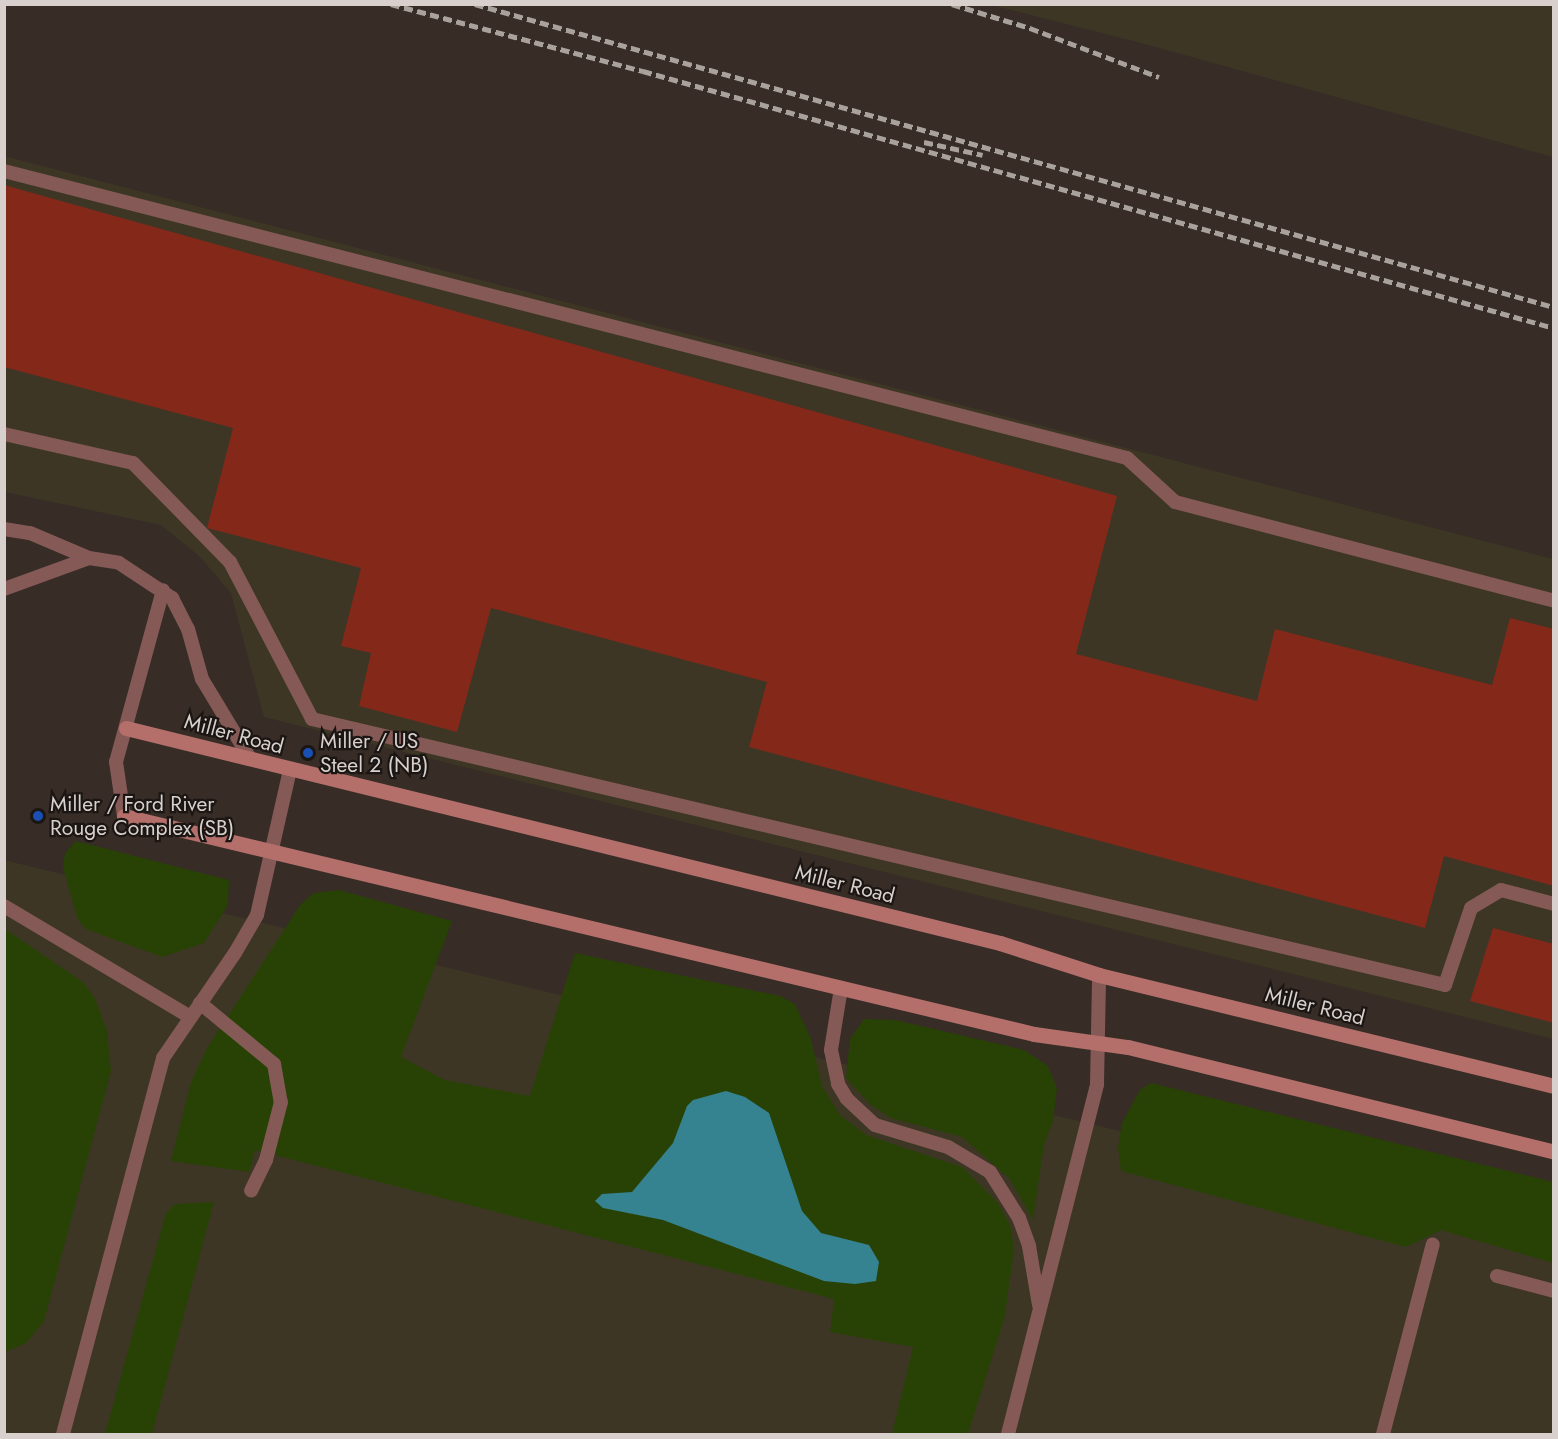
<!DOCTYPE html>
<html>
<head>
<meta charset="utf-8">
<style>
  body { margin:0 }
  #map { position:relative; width:1558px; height:1439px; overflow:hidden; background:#372c26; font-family:Jost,sans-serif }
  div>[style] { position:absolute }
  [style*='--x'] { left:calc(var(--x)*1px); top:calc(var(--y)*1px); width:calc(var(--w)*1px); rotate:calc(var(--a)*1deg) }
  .commercial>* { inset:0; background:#3d3625 }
  .green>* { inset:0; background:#284206 }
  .water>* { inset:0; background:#358290 }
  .building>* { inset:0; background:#84281a }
  .lane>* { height:14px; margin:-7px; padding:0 7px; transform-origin:7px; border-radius:7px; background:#845956 }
  .secondary>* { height:15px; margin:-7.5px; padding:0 7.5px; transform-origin:7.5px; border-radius:7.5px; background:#b46f6a }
  .rail>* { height:4.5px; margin-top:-2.25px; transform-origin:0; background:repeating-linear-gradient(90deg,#a9a19c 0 9px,transparent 0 13.5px) }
  .dots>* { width:16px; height:16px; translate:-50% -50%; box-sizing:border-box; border:3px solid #1b1613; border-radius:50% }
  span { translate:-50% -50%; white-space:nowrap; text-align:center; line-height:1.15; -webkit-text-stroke:4.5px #1b1613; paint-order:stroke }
  .street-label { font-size:21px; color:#d7d0cc }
  .poi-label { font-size:21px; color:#d7d0cc }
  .left { translate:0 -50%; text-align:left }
  .frame { position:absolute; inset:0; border:6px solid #d7d0cc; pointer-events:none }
</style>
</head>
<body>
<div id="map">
  <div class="commercial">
    <div style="clip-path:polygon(991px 5px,1553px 5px,1553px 157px,1141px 43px)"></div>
    <div style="clip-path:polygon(4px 156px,1553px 559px,1553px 1039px,264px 717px,231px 593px,199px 556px,161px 525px,5px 492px)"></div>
    <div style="clip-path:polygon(4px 860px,1186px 1147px,1553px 1243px,1553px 1434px,5px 1434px)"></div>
  </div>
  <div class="green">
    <div style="clip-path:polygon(76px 841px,229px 880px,228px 905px,204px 943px,162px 957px,86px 929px,78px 920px,63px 868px,65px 853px)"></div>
    <div style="clip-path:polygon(339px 890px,452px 921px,401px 1057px,445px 1080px,530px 1096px,575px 953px,780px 996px,795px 1004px,811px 1039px,822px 1086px,840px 1115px,866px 1135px,962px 1167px,997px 1202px,1010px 1225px,1014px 1248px,1005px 1316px,968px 1434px,892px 1434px,913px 1347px,830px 1332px,834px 1299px,255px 1150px,249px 1172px,171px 1161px,191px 1082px,207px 1048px,301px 904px,314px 893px)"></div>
    <div style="clip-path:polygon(5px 929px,83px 982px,95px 998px,107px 1031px,111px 1071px,44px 1321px,26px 1343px,5px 1352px)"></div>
    <div style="clip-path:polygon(864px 1019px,895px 1020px,1024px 1050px,1048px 1066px,1057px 1089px,1053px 1121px,1044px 1145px,1033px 1220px,1010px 1179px,962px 1137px,891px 1118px,870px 1104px,846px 1078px,850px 1039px)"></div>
    <div style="clip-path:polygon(1151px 1083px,1553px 1182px,1553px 1263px,1441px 1230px,1406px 1247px,1121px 1171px,1118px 1147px,1122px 1123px,1140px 1090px)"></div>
    <div style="clip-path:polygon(214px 1202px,152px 1434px,105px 1434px,166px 1213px,175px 1204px)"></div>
  </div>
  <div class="water">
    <div style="clip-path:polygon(726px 1091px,745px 1097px,769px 1113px,802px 1211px,821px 1233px,869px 1245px,879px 1262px,876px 1281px,855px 1284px,824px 1281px,663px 1220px,603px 1208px,595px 1201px,602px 1194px,632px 1192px,673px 1143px,687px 1106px,693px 1100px)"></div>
  </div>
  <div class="building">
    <div style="clip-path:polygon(4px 185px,1117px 496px,1076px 654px,1257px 701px,1275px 629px,1492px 685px,1510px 618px,1554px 629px,1554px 886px,1444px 856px,1425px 928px,749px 747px,767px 682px,491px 608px,457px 732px,359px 706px,371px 653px,341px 646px,361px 568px,207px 528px,233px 428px,4px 367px)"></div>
    <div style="clip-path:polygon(1493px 928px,1554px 944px,1554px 1023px,1470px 1001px)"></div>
  </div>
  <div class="lane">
    <div style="--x:4;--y:171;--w:1159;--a:14.34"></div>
    <div style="--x:1127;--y:458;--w:65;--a:42.5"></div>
    <div style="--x:1175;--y:502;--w:392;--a:14.6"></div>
    <div style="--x:4;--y:434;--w:132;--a:12.7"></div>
    <div style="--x:133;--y:463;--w:139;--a:45.6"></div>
    <div style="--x:230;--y:562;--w:177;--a:62.4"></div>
    <div style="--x:312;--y:719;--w:1164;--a:13.21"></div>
    <div style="--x:1445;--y:985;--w:81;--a:-71.3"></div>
    <div style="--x:1471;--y:908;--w:35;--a:-31"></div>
    <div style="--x:1501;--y:890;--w:55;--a:14.8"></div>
    <div style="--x:4;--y:529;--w:26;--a:9"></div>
    <div style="--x:30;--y:533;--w:64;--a:23"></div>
    <div style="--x:89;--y:558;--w:30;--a:9"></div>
    <div style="--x:119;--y:563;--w:64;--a:33.4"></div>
    <div style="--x:172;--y:598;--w:35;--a:63"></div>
    <div style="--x:188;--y:629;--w:52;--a:74.4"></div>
    <div style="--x:202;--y:679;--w:91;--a:58.9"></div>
    <div style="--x:4;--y:589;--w:90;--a:-20"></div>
    <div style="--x:124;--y:816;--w:55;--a:-98.4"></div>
    <div style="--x:116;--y:762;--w:178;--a:-74.7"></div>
    <div style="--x:4;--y:906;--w:217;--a:30.8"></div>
    <div style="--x:841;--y:988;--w:63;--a:99.2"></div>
    <div style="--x:831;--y:1050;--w:35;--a:78"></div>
    <div style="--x:838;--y:1084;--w:17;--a:59"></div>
    <div style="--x:847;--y:1099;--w:38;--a:43"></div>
    <div style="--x:875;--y:1125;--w:76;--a:16.8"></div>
    <div style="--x:948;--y:1147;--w:49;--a:30.8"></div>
    <div style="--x:990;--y:1172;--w:54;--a:57.8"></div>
    <div style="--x:1019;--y:1218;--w:30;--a:70"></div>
    <div style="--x:1029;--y:1246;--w:60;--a:80.4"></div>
    <div style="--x:200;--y:1003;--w:96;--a:39.5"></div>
    <div style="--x:274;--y:1064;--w:39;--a:80"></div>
    <div style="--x:281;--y:1102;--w:60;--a:104.5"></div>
    <div style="--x:266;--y:1160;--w:34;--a:116"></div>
    <div style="--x:1497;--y:1276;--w:59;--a:14.7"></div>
    <div style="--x:63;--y:1434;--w:389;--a:-75.1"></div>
    <div style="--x:163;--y:1058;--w:127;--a:-55.6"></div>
    <div style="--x:235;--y:953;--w:44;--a:-59.9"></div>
    <div style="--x:257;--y:915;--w:149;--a:-77.2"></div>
    <div style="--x:1008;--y:1434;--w:361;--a:-75.7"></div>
    <div style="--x:1097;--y:1084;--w:109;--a:-88.9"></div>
    <div style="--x:1383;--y:1434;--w:196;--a:-75.3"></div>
  </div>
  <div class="secondary">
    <div style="--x:126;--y:728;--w:900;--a:13.82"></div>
    <div style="--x:1000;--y:943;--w:104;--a:17.9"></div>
    <div style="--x:1099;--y:975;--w:468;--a:13.7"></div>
    <div style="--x:124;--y:816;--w:936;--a:13.47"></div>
    <div style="--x:1034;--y:1034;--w:95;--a:7.9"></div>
    <div style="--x:1128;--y:1047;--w:439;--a:13.8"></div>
  </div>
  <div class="rail">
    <div style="--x:391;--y:4;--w:261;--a:14.9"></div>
    <div style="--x:643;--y:71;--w:947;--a:15.75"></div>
    <div style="--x:475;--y:4;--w:1121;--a:15.69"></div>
    <div style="--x:952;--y:4;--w:82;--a:17.1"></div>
    <div style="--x:1030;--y:28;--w:138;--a:20.8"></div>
    <div style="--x:924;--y:142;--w:60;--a:12.4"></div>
  </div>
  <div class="dots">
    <div style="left:308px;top:753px;background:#1a4fb4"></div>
    <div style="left:38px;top:816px;background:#1a4fb4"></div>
  </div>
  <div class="street-label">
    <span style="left:234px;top:734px;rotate:15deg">Miller Road</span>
    <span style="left:845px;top:884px;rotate:14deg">Miller Road</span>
    <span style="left:1315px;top:1006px;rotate:14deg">Miller Road</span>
  </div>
  <div class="poi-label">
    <span class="left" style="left:320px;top:753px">Miller / US<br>Steel 2 (NB)</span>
    <span class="left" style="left:50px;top:816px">Miller / Ford River<br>Rouge Complex (SB)</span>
  </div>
  <div class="frame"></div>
</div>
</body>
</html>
